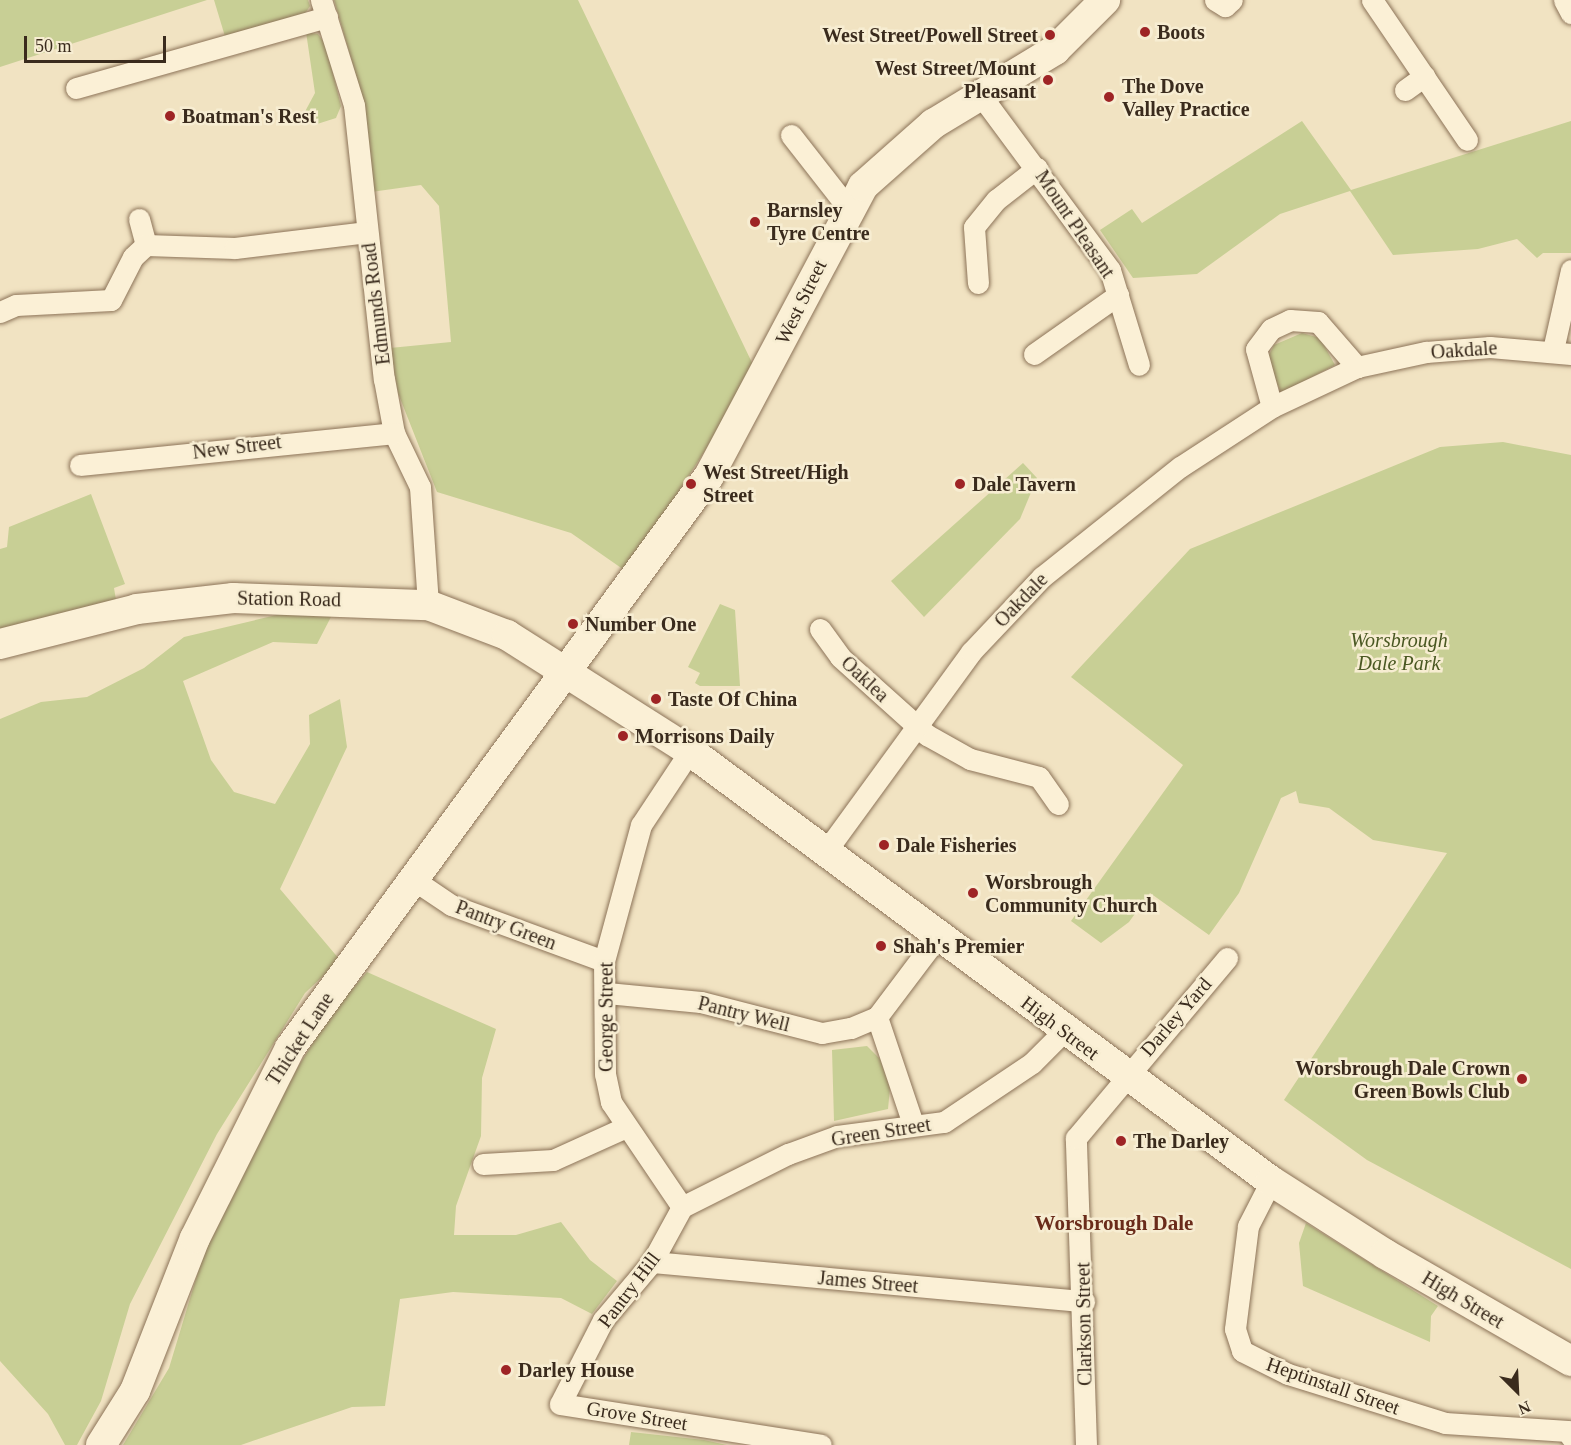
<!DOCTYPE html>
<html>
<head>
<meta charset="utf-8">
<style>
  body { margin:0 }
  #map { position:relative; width:1571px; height:1445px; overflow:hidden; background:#f1e3c2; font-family:Georgia,serif }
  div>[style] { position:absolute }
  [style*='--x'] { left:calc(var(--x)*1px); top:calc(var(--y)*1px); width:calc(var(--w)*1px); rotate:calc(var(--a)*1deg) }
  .green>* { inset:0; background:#c8cf95 }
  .roads { filter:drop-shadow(0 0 2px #8c7358) drop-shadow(0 0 2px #8c7358) }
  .street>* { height:21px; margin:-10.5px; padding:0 10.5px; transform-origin:10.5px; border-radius:10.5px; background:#fbf0d6 }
  .secondary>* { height:30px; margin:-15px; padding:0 15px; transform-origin:15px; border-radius:15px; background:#fbf0d6 }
  .dots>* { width:16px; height:16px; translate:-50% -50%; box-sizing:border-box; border:3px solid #f7edd2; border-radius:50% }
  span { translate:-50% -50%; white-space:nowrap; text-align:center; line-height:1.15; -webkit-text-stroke:5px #f7edd2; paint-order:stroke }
  .poi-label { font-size:20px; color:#3a2b1d; font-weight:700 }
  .left { translate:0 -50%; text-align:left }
  .right { translate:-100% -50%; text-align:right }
  .street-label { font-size:20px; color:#3a2b1d }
  .park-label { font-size:20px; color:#4a5822; font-style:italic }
  .neighbourhood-label { font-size:21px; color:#6a2b1a; font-weight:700 }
  .north { position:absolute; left:1487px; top:1361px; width:60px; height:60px; -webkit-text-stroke:4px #f7edd2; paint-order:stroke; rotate:156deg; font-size:16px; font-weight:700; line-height:24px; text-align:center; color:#3a2b1d }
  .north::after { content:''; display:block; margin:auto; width:21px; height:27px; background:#3a2b1d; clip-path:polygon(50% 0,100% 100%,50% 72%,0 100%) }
  .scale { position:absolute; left:24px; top:36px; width:142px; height:27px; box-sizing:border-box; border:3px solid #3a2b1d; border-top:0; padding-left:8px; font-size:18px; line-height:21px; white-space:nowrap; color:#3a2b1d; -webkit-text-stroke:4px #f7edd2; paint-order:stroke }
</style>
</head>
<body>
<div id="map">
  <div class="green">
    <div style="clip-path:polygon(0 0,207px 0,0 67px)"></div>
    <div style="clip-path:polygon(214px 0,308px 0,310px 6px,303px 17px,227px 43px)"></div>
    <div style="clip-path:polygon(334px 0,578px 0,756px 371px,627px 572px,571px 533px,437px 492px,398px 393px,390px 348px,451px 342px,439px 206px,421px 185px,371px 192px,358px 82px)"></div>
    <div style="clip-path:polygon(306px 32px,318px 34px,326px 45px,341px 106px,336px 118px,314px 125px,301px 119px,315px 93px)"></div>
    <div style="clip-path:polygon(1302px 121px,1351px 190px,1571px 121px,1571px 253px,1543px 253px,1537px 258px,1517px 239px,1478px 249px,1393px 255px,1350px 191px,1280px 214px,1197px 274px,1133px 278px,1100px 230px,1132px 209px,1142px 223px)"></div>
    <div style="clip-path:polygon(1302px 333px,1320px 338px,1335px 365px,1281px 393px,1267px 359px,1274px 345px)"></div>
    <div style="clip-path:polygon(1503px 442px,1571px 455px,1571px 1269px,1367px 1160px,1284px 1100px,1447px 853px,1373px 840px,1329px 808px,1299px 803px,1296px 791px,1281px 798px,1239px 893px,1209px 935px,1150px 893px,1129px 922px,1101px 943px,1071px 921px,1183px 765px,1071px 677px,1190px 549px,1440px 447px)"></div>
    <div style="clip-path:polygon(1023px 463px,1037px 478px,1020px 519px,924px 617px,891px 581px)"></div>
    <div style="clip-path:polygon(91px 494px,125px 584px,114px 588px,116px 600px,0 630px,0 549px,7px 547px,9px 527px)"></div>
    <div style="clip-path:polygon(720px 604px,735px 610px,740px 686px,700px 686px,695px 683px,700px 673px,688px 667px)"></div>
    <div style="clip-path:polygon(285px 613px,332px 615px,317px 644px,273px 642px,183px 681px,211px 760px,234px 792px,275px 804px,310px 744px,309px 715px,340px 699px,347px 747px,280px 889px,340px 960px,305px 993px,217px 1134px,130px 1304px,101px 1401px,77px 1445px,65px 1445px,48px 1414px,0 1361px,0 719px,41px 702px,87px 697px,144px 668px,184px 637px)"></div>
    <div style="clip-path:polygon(367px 972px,496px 1029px,482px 1078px,481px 1136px,456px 1206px,454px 1235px,516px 1235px,561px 1222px,590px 1260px,617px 1281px,592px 1314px,561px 1298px,453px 1292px,400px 1299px,385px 1406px,352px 1407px,241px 1445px,123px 1445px,169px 1368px,208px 1239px,259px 1129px,333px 1011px)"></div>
    <div style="clip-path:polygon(867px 1046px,880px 1059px,890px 1088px,888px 1109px,834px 1121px,832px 1050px)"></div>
    <div style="clip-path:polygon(1306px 1223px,1438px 1306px,1431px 1316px,1430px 1342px,1303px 1286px,1299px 1243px)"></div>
    <div style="clip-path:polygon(631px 1432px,704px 1440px,727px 1445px,629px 1445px)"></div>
  </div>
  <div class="roads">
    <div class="street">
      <div style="--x:321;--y:0;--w:110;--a:72.6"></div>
      <div style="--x:354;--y:105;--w:276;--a:83.8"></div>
      <div style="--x:384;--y:379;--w:55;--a:79.5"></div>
      <div style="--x:394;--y:433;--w:60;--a:64.3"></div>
      <div style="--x:420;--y:487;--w:118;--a:86.1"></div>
      <div style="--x:1215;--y:0;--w:12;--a:31"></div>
      <div style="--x:1225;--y:6;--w:9;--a:-41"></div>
      <div style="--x:1372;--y:0;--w:169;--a:55.8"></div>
      <div style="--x:1564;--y:0;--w:15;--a:62"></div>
      <div style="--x:76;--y:88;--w:261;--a:-15.8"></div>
      <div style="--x:1405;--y:90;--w:24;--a:-36"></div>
      <div style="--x:982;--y:97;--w:215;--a:53.5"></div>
      <div style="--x:1110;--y:270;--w:99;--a:73"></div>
      <div style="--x:791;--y:135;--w:93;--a:52"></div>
      <div style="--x:139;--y:219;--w:27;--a:75"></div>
      <div style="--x:978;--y:283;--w:56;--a:-94.1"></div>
      <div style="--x:974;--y:227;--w:35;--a:-51"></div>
      <div style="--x:996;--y:200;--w:52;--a:-38"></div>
      <div style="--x:0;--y:312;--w:17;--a:-24"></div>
      <div style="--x:16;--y:305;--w:95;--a:-3"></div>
      <div style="--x:111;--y:300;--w:48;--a:-62.9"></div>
      <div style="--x:133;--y:257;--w:18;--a:-43"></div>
      <div style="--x:146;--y:245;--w:89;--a:1.9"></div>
      <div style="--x:235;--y:248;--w:133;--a:-6.9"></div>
      <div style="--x:1553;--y:350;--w:82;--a:-77.3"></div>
      <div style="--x:1034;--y:354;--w:103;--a:-35.1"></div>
      <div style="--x:1272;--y:407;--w:60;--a:-105.4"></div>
      <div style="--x:1256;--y:349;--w:25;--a:-53"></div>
      <div style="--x:1271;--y:329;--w:21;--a:-25"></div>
      <div style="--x:1290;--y:320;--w:28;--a:4"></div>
      <div style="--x:1318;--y:322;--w:60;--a:49.1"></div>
      <div style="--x:80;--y:465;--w:316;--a:-5.8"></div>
      <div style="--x:820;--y:629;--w:34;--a:54"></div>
      <div style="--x:840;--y:657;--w:117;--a:41.9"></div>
      <div style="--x:927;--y:735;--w:49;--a:29.2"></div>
      <div style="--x:970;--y:759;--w:71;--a:14.6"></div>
      <div style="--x:1039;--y:777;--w:33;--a:55"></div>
      <div style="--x:826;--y:851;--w:246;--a:-53.9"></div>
      <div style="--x:971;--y:652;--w:103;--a:-46.6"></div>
      <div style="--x:1042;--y:577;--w:176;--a:-38.6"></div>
      <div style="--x:1180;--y:467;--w:110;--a:-33.1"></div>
      <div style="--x:1272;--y:407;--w:94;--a:-25.2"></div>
      <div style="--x:1357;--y:367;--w:71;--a:-12.3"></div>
      <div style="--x:1426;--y:352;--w:64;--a:-4.5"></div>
      <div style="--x:1490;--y:347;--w:81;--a:4.9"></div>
      <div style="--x:414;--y:880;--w:45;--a:34"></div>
      <div style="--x:451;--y:905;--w:163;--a:20.1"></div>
      <div style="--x:607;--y:993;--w:94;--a:5.5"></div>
      <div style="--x:701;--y:1002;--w:125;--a:14.4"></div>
      <div style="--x:822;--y:1033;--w:29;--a:-10"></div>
      <div style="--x:851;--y:1028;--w:28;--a:-23"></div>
      <div style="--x:877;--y:1017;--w:101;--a:-53"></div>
      <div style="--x:877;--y:1017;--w:113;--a:71.4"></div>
      <div style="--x:483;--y:1164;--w:70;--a:-3.3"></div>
      <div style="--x:553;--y:1160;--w:78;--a:-24.3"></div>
      <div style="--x:1271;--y:1181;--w:51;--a:117.1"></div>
      <div style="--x:1248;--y:1226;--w:104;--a:97.2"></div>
      <div style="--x:1235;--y:1329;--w:23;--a:72"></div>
      <div style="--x:1242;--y:1351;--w:51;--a:26.6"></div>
      <div style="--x:1288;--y:1374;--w:164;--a:17.3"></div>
      <div style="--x:1445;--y:1423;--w:123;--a:3.7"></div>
      <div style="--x:1568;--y:1431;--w:7;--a:63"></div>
      <div style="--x:682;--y:1207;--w:127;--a:-124.1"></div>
      <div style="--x:611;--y:1102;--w:29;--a:-102"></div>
      <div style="--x:605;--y:1074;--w:113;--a:-90.5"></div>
      <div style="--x:604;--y:961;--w:141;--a:-74.8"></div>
      <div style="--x:641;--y:825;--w:89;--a:-56.5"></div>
      <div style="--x:682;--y:1207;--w:63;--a:118.6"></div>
      <div style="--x:652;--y:1262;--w:76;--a:130.2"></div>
      <div style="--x:603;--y:1320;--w:94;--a:117.1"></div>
      <div style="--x:560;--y:1404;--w:264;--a:8.9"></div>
      <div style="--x:682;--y:1207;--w:119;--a:-26.6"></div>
      <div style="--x:788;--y:1154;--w:52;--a:-20.2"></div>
      <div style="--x:837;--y:1136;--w:108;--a:-7.5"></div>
      <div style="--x:944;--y:1122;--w:106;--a:-33.8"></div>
      <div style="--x:1032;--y:1063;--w:45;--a:-45"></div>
      <div style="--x:652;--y:1262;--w:434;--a:5.2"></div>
      <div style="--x:1086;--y:1445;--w:307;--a:-91.9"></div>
      <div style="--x:1076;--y:1138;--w:235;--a:-50"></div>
    </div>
    <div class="secondary">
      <div style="--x:0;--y:644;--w:141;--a:-14.3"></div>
      <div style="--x:137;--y:609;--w:97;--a:-6.5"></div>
      <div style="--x:233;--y:598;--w:195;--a:2.1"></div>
      <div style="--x:428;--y:605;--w:85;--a:20.8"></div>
      <div style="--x:507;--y:635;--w:217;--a:32.4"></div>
      <div style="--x:690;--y:751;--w:723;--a:36.51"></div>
      <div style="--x:1271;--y:1181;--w:135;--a:32.6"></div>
      <div style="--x:1385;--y:1254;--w:215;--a:29.9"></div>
      <div style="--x:101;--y:1445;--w:64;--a:-57.8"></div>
      <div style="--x:135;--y:1391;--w:164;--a:-68.6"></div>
      <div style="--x:195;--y:1238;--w:212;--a:-63.4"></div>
      <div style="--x:290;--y:1048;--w:709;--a:-53.78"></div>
      <div style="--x:709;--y:476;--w:328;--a:-62"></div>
      <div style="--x:863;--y:186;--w:94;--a:-41.5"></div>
      <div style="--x:933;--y:124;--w:143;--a:-31.2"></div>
      <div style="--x:1055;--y:50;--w:71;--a:-45"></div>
    </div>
  </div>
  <div class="dots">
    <div style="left:1145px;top:32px;background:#9e2425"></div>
    <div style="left:1050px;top:35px;background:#9e2425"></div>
    <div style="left:1048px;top:80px;background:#9e2425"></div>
    <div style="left:1109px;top:97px;background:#9e2425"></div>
    <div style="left:170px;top:116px;background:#9e2425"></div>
    <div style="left:755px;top:222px;background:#9e2425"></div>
    <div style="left:691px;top:484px;background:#9e2425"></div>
    <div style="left:960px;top:484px;background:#9e2425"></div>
    <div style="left:573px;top:624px;background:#9e2425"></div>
    <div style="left:656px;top:699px;background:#9e2425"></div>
    <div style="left:623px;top:736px;background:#9e2425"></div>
    <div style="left:884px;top:845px;background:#9e2425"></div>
    <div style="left:973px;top:893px;background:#9e2425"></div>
    <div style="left:881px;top:946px;background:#9e2425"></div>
    <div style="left:1522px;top:1079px;background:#9e2425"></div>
    <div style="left:1121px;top:1141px;background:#9e2425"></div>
    <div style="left:506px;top:1370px;background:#9e2425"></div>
  </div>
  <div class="poi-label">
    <span class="left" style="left:1157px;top:32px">Boots</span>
    <span class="right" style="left:1038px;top:35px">West Street/Powell Street</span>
    <span class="right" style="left:1036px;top:80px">West Street/Mount<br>Pleasant</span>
    <span class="left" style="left:1122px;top:98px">The Dove<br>Valley Practice</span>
    <span class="left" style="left:182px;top:116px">Boatman's Rest</span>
    <span class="left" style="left:767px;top:222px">Barnsley<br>Tyre Centre</span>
    <span class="left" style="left:703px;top:484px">West Street/High<br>Street</span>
    <span class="left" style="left:972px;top:484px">Dale Tavern</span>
    <span class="left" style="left:585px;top:624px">Number One</span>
    <span class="left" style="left:668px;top:699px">Taste Of China</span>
    <span class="left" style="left:635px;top:736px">Morrisons Daily</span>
    <span class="left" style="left:896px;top:845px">Dale Fisheries</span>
    <span class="left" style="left:985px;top:894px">Worsbrough<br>Community Church</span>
    <span class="left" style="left:893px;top:946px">Shah's Premier</span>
    <span class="right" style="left:1510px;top:1080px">Worsbrough Dale Crown<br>Green Bowls Club</span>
    <span class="left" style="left:1133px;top:1141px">The Darley</span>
    <span class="left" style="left:518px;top:1370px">Darley House</span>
  </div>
  <div class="street-label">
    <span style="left:1075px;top:224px;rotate:56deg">Mount Pleasant</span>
    <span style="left:801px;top:302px;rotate:-64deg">West Street</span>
    <span style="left:376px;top:304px;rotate:-97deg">Edmunds Road</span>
    <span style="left:1464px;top:350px;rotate:-4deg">Oakdale</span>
    <span style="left:237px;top:447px;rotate:-7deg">New Street</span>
    <span style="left:289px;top:599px;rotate:1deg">Station Road</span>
    <span style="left:1021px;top:600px;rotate:-46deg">Oakdale</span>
    <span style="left:865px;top:679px;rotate:43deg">Oaklea</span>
    <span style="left:506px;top:925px;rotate:21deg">Pantry Green</span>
    <span style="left:744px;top:1014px;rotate:14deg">Pantry Well</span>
    <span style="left:606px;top:1017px;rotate:-90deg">George Street</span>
    <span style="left:1176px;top:1017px;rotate:-49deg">Darley Yard</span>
    <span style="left:1060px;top:1028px;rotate:37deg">High Street</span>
    <span style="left:300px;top:1039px;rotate:-57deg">Thicket Lane</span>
    <span style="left:881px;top:1132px;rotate:-9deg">Green Street</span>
    <span style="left:868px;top:1282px;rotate:5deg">James Street</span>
    <span style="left:629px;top:1290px;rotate:-53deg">Pantry Hill</span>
    <span style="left:1463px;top:1300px;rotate:31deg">High Street</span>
    <span style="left:1084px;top:1324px;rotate:-91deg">Clarkson Street</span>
    <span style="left:1333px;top:1386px;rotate:19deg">Heptinstall Street</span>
    <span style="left:637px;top:1416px;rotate:9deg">Grove Street</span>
  </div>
  <div class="park-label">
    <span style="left:1399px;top:652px">Worsbrough<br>Dale Park</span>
  </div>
  <div class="neighbourhood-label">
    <span style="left:1114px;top:1223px">Worsbrough Dale</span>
  </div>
  <div class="north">N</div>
  <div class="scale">50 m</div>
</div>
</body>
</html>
